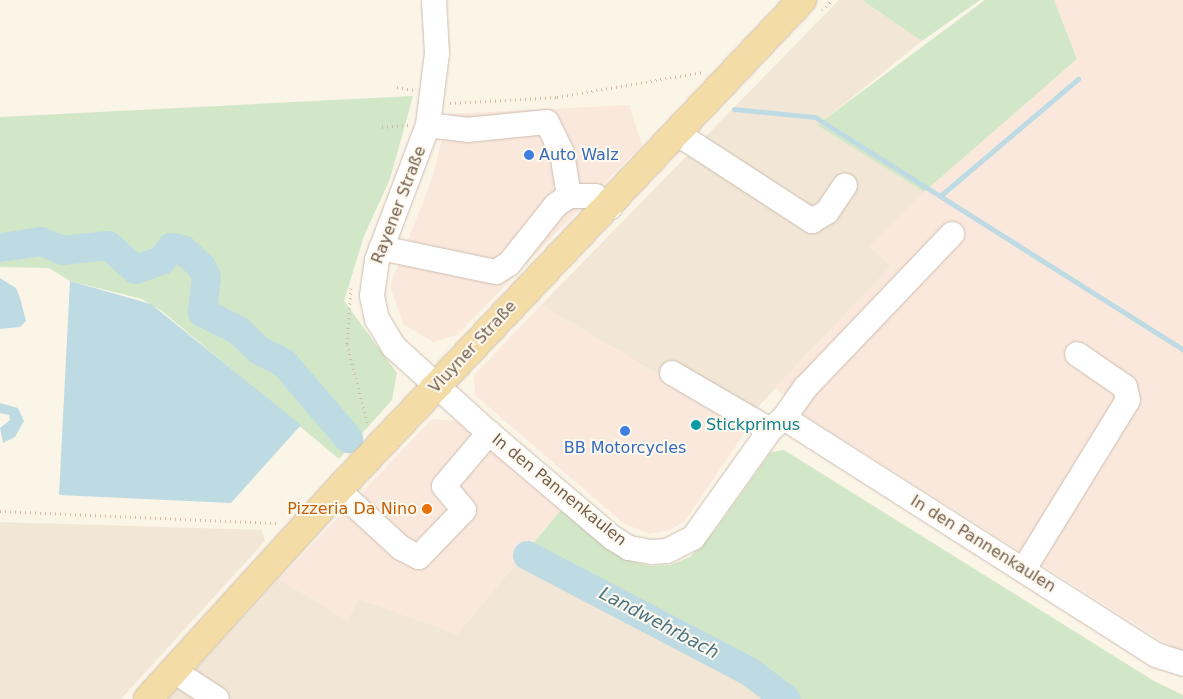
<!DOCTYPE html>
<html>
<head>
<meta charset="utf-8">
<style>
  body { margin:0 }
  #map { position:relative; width:1183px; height:699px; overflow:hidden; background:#fbf5e8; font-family:"DejaVu Sans",sans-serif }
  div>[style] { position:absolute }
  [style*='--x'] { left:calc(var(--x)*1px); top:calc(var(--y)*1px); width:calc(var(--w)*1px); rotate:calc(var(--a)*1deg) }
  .residential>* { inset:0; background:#f2e7d7 }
  .commercial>* { inset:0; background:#fae8dd }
  .green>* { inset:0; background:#d2e7c7 }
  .water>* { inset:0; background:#bedbe3 }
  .stream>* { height:5px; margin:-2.5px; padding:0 2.5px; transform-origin:2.5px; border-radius:2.5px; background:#bedbe3 }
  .river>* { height:29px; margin:-14.5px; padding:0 14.5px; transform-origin:14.5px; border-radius:14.5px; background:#bedbe3 }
  .path>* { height:3px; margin-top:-1.5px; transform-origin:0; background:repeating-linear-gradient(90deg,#d3baa5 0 1px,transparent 0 5px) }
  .roads { filter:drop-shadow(0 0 1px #ccbdaf) drop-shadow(0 0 1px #ccbdaf) }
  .minor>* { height:24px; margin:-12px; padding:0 12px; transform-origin:12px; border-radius:12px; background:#fff }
  .major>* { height:28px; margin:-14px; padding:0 14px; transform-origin:14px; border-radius:14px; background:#f3dca6 }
  .dots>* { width:14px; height:14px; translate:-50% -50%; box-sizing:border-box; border:2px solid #fef9ee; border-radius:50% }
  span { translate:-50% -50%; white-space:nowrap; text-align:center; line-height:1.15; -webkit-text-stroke:4px #fef9ee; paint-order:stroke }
  .shop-label { font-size:16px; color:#366cbe }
  .left { translate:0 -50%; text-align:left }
  .street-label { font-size:16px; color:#735e4e }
  .culture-label { font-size:16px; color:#0d838f }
  .food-label { font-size:16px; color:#c56008 }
  .right { translate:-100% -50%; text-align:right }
  .water-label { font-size:18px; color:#497584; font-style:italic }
</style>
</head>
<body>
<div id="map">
  <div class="residential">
    <div style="clip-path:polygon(839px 0,862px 0,922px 41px,818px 125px,924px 192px,870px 247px,891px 266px,742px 424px,541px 305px)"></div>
    <div style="clip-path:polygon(0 522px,262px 530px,265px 541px,121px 699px,0 699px)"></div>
    <div style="clip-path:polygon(520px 559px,744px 676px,773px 699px,168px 699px,279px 579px,347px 620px,359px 599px,457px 634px)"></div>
  </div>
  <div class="commercial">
    <div style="clip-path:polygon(1054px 0,1183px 0,1183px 654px,804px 415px,775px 387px,891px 266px,869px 247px,924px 192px,1077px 59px)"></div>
    <div style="clip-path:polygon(629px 105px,642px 145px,457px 335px,433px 342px,403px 324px,390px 286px,433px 176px,448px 114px)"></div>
    <div style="clip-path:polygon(541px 305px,748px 428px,685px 521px,670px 530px,649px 534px,623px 523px,475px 395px,474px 375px)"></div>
    <div style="clip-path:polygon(432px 419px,457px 421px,562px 509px,457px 634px,359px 599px,347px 620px,279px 579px)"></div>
  </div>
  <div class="green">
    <div style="clip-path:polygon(862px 0,980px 0,922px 41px)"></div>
    <div style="clip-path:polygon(985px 0,1054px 0,1077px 59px,924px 192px,817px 125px)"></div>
    <div style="clip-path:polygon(413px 96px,390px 179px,364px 236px,344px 301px,397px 373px,392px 400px,339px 459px,162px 311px,142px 299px,70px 281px,49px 268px,0 267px,0 117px)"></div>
    <div style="clip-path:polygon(784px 450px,1154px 681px,1183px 695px,1183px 699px,773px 699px,744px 676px,520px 559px,562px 509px,624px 559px,650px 566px,670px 565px,690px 557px,716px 529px,771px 452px)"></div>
  </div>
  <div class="water">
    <div style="clip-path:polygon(0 278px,16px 288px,20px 298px,26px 321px,20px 327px,0 329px)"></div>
    <div style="clip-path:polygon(70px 281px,151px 304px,301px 425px,231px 503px,59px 495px)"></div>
    <div style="clip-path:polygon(0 403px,18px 408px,24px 421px,15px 437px,3px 443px,0 428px,10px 420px,9px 415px,0 413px)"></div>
  </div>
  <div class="stream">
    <div style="--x:734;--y:109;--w:81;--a:5.6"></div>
    <div style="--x:815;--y:117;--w:436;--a:32.3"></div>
    <div style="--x:940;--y:196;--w:181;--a:-40.3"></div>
  </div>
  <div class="river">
    <div style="--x:0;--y:247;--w:41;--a:-8.3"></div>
    <div style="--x:41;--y:241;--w:23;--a:23"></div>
    <div style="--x:62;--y:250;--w:46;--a:-6.2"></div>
    <div style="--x:108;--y:245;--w:36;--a:42"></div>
    <div style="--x:135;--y:269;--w:28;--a:-19"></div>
    <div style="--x:161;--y:260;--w:16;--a:-52"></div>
    <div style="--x:171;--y:247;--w:11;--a:10"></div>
    <div style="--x:182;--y:249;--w:25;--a:42"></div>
    <div style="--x:201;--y:266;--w:12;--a:66"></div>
    <div style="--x:206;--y:277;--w:35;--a:97"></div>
    <div style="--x:202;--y:312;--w:40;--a:26.6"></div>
    <div style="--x:238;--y:330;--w:29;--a:44"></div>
    <div style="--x:259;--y:350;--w:28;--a:27"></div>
    <div style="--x:284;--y:363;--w:99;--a:49.5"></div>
    <div style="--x:527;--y:555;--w:250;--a:27.6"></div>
    <div style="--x:749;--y:671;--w:46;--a:37.1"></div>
  </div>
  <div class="path">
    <div style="--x:822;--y:10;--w:14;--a:-45"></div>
    <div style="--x:397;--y:87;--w:16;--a:11"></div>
    <div style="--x:450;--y:103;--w:107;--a:-3.2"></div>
    <div style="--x:557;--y:97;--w:149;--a:-9.7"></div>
    <div style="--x:382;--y:127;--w:27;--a:-4"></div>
    <div style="--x:351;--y:288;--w:56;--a:94.1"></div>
    <div style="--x:347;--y:344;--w:85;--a:75.6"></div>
    <div style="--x:0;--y:511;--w:280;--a:2.5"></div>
  </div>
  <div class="roads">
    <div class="minor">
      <div style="--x:434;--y:0;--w:53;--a:86.8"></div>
      <div style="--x:437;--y:53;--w:73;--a:97.1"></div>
      <div style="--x:428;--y:125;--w:144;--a:110.7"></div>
      <div style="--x:377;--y:260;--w:36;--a:98"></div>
      <div style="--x:372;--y:296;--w:24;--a:78"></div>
      <div style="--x:377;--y:319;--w:33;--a:59"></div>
      <div style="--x:394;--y:347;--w:128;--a:42.2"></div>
      <div style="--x:489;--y:433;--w:162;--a:40.3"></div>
      <div style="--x:613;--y:538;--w:19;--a:32"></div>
      <div style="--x:629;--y:548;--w:23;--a:10"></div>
      <div style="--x:652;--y:552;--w:15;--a:-4"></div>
      <div style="--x:667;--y:551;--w:29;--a:-27"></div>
      <div style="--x:693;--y:538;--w:133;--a:-54.5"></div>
      <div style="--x:770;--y:430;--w:18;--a:-41"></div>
      <div style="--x:784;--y:418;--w:441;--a:32.5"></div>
      <div style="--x:1156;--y:655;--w:28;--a:18"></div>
      <div style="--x:428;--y:125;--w:39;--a:7"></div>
      <div style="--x:467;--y:130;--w:80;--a:-5.7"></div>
      <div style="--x:547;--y:122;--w:34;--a:64"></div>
      <div style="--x:562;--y:153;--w:44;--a:80.8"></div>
      <div style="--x:678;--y:134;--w:160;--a:33"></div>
      <div style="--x:812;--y:221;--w:17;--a:-31"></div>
      <div style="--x:827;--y:212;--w:32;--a:-56"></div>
      <div style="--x:381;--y:248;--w:117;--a:11.8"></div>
      <div style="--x:496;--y:272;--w:15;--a:-32"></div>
      <div style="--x:509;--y:264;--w:75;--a:-51.5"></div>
      <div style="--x:556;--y:205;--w:16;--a:-35"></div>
      <div style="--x:569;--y:196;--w:26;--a:0"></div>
      <div style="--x:595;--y:196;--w:19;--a:36"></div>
      <div style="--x:672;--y:373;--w:113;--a:30.2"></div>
      <div style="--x:784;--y:418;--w:37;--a:-55"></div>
      <div style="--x:805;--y:388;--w:213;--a:-46.3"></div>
      <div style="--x:338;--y:490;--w:86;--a:42.6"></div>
      <div style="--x:401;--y:548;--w:20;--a:27"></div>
      <div style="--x:419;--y:557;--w:65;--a:-46.2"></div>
      <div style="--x:464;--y:510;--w:31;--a:-130"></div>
      <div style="--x:444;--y:486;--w:70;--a:-49.7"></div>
      <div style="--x:1024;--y:569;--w:198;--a:-58.4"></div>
      <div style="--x:1128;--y:400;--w:13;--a:-103"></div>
      <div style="--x:1125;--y:387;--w:58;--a:-145.5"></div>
      <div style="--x:174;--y:671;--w:51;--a:33.1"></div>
    </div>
    <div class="major">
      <div style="--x:148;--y:699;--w:282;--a:-47.7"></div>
      <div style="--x:338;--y:490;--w:675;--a:-46.56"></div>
    </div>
  </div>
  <div class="dots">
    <div style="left:529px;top:155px;background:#3f7fe0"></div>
    <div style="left:696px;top:425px;background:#0f9aa8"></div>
    <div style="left:625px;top:431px;background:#3f7fe0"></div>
    <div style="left:427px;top:509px;background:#e8710a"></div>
  </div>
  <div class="shop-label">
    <span class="left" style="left:539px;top:155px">Auto Walz</span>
    <span style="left:625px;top:448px">BB Motorcycles</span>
  </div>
  <div class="street-label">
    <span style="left:399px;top:205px;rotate:-69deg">Rayener Straße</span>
    <span style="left:473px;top:347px;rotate:-47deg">Vluyner Straße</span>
    <span style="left:559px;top:490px;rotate:39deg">In den Pannenkaulen</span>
    <span style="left:983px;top:544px;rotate:32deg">In den Pannenkaulen</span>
  </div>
  <div class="culture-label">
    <span class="left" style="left:706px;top:425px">Stickprimus</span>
  </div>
  <div class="food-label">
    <span class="right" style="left:417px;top:509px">Pizzeria Da Nino</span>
  </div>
  <div class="water-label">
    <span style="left:659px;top:623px;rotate:28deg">Landwehrbach</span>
  </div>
</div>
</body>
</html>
